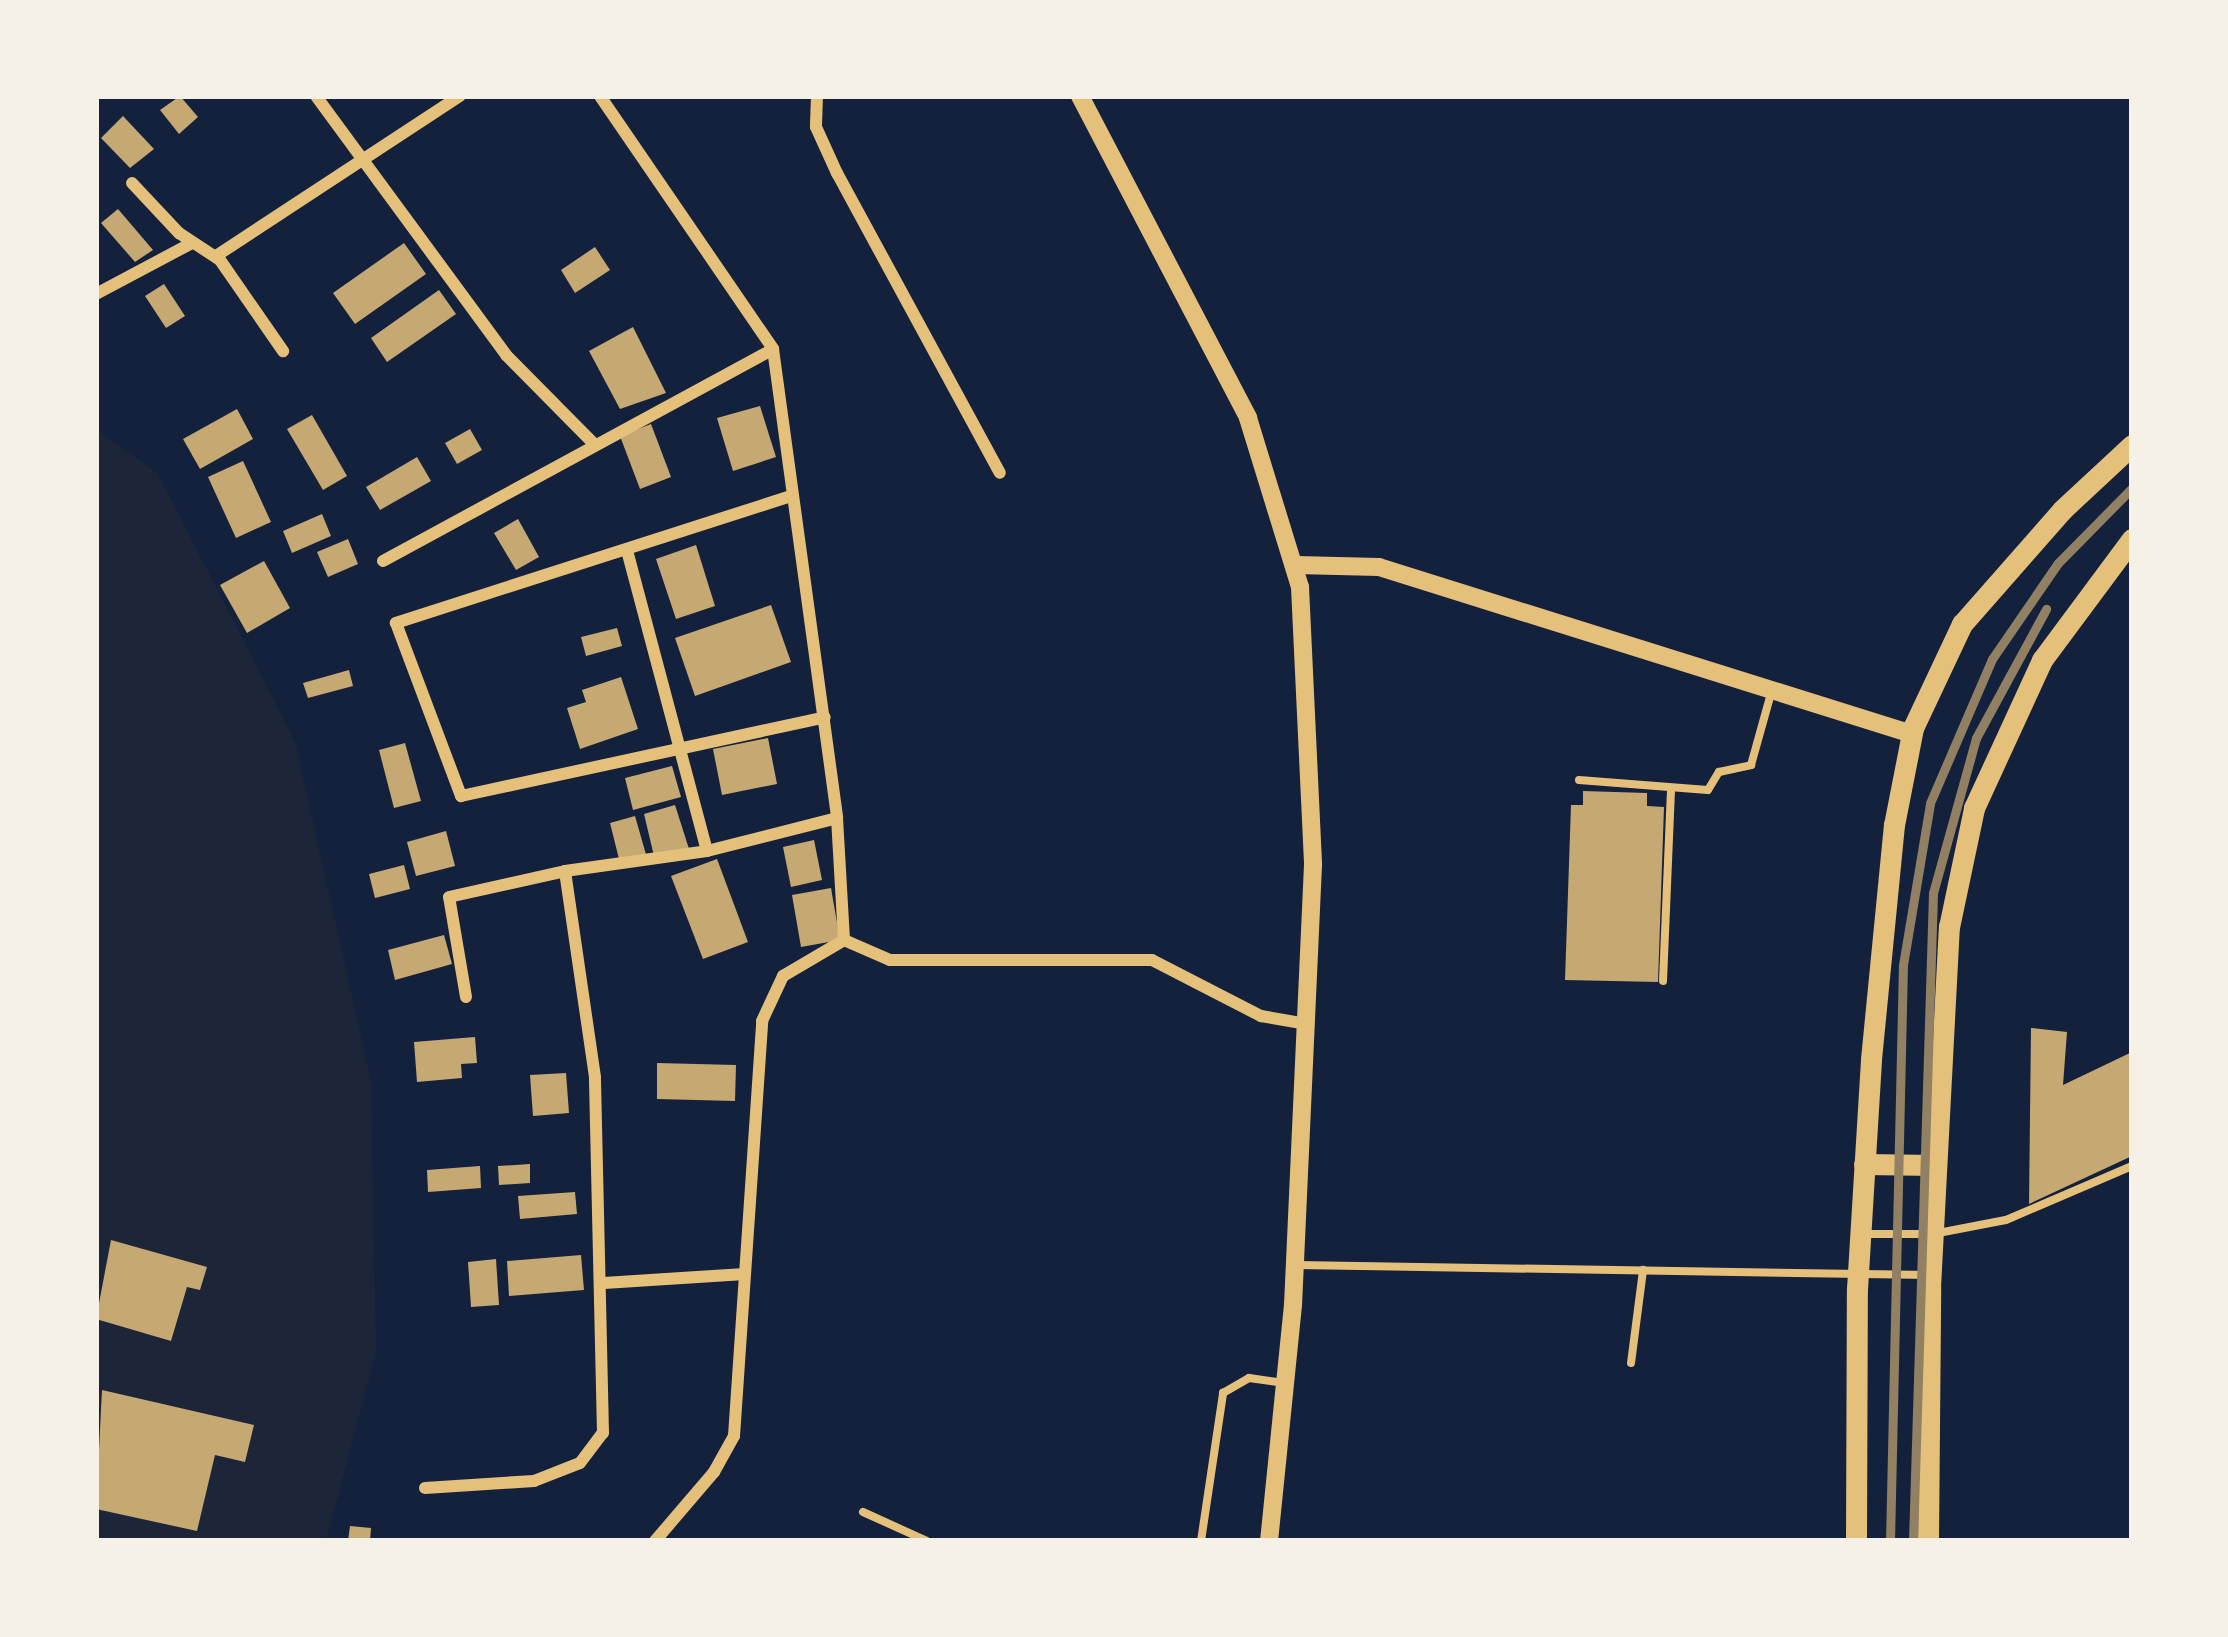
<!DOCTYPE html>
<html>
<head>
<meta charset="utf-8">
<style>
  body { margin:0 }
  #map { position:relative; width:2228px; height:1637px; overflow:hidden; background:#14213d; font-family:Karla,sans-serif }
  div>[style] { position:absolute }
  [style*='--x'] { left:calc(var(--x)*1px); top:calc(var(--y)*1px); width:calc(var(--w)*1px); rotate:calc(var(--a)*1deg) }
  .green>* { inset:0; background:#1d2539 }
  .building>* { inset:0; background:#c6a872 }
  .service>* { height:8px; margin:-4px; padding:0 4px; transform-origin:4px; border-radius:4px; background:#e5c07b }
  .minor>* { height:12px; margin:-6px; padding:0 6px; transform-origin:6px; border-radius:6px; background:#e5c07b }
  .tertiary>* { height:18px; margin:-9px; padding:0 9px; transform-origin:9px; border-radius:9px; background:#e5c07b }
  .primary>* { height:21px; margin:-10.5px; padding:0 10.5px; transform-origin:10.5px; border-radius:10.5px; background:#e5c07b }
  .rail>* { height:9px; margin:-4.5px; padding:0 4.5px; transform-origin:4.5px; border-radius:4.5px; background:#918062 }
  span { translate:-50% -50%; white-space:nowrap; text-align:center; line-height:1.15; -webkit-text-stroke:10px #f6f1e7; paint-order:stroke }
  .frame { position:absolute; inset:0; border:99px solid #f6f1e7; pointer-events:none }
</style>
</head>
<body>
<div id="map">
  <div class="green">
    <div style="clip-path:polygon(96px 429px,158px 474px,295px 741px,371px 1082px,376px 1352px,326px 1541px,96px 1541px)"></div>
  </div>
  <div class="building">
    <div style="clip-path:polygon(180px 96px,198px 117px,179px 134px,160px 110px)"></div>
    <div style="clip-path:polygon(123px 116px,154px 149px,130px 168px,101px 138px)"></div>
    <div style="clip-path:polygon(118px 209px,153px 250px,135px 262px,101px 223px)"></div>
    <div style="clip-path:polygon(404px 243px,426px 274px,355px 324px,333px 293px)"></div>
    <div style="clip-path:polygon(595px 247px,610px 270px,575px 293px,561px 270px)"></div>
    <div style="clip-path:polygon(164px 284px,185px 316px,166px 328px,145px 296px)"></div>
    <div style="clip-path:polygon(439px 290px,456px 314px,387px 362px,371px 338px)"></div>
    <div style="clip-path:polygon(633px 327px,666px 393px,620px 409px,589px 351px)"></div>
    <div style="clip-path:polygon(760px 406px,776px 457px,733px 471px,717px 418px)"></div>
    <div style="clip-path:polygon(237px 409px,253px 439px,200px 469px,183px 439px)"></div>
    <div style="clip-path:polygon(312px 415px,347px 476px,323px 490px,287px 429px)"></div>
    <div style="clip-path:polygon(651px 424px,671px 477px,640px 489px,620px 436px)"></div>
    <div style="clip-path:polygon(470px 429px,482px 450px,457px 464px,445px 443px)"></div>
    <div style="clip-path:polygon(417px 457px,431px 481px,380px 510px,366px 487px)"></div>
    <div style="clip-path:polygon(243px 461px,271px 522px,236px 538px,208px 477px)"></div>
    <div style="clip-path:polygon(322px 514px,331px 536px,292px 553px,283px 531px)"></div>
    <div style="clip-path:polygon(518px 519px,539px 557px,516px 570px,494px 533px)"></div>
    <div style="clip-path:polygon(348px 539px,358px 564px,328px 577px,317px 552px)"></div>
    <div style="clip-path:polygon(696px 545px,715px 606px,676px 619px,656px 559px)"></div>
    <div style="clip-path:polygon(264px 561px,290px 608px,247px 633px,220px 585px)"></div>
    <div style="clip-path:polygon(771px 605px,791px 662px,695px 696px,675px 638px)"></div>
    <div style="clip-path:polygon(617px 628px,622px 646px,586px 656px,581px 637px)"></div>
    <div style="clip-path:polygon(349px 670px,353px 686px,308px 698px,303px 683px)"></div>
    <div style="clip-path:polygon(621px 677px,638px 729px,580px 749px,567px 708px,586px 702px,582px 690px)"></div>
    <div style="clip-path:polygon(768px 738px,777px 784px,722px 795px,713px 749px)"></div>
    <div style="clip-path:polygon(405px 743px,421px 801px,394px 808px,379px 750px)"></div>
    <div style="clip-path:polygon(672px 766px,681px 797px,633px 810px,625px 778px)"></div>
    <div style="clip-path:polygon(1583px 791px,1647px 793px,1647px 806px,1664px 807px,1658px 982px,1565px 980px,1571px 805px,1583px 805px)"></div>
    <div style="clip-path:polygon(675px 805px,689px 849px,654px 856px,644px 814px)"></div>
    <div style="clip-path:polygon(635px 816px,647px 858px,620px 863px,610px 823px)"></div>
    <div style="clip-path:polygon(446px 831px,455px 866px,416px 876px,407px 842px)"></div>
    <div style="clip-path:polygon(814px 840px,822px 880px,791px 887px,783px 847px)"></div>
    <div style="clip-path:polygon(717px 859px,748px 942px,703px 959px,671px 876px)"></div>
    <div style="clip-path:polygon(404px 865px,410px 889px,375px 898px,369px 874px)"></div>
    <div style="clip-path:polygon(831px 888px,840px 940px,801px 947px,792px 895px)"></div>
    <div style="clip-path:polygon(444px 935px,452px 964px,395px 980px,388px 950px)"></div>
    <div style="clip-path:polygon(2031px 1028px,2067px 1032px,2063px 1085px,2132px 1052px,2132px 1156px,2029px 1204px)"></div>
    <div style="clip-path:polygon(475px 1037px,477px 1063px,461px 1064px,462px 1078px,417px 1082px,414px 1042px)"></div>
    <div style="clip-path:polygon(657px 1063px,736px 1065px,735px 1101px,657px 1099px)"></div>
    <div style="clip-path:polygon(566px 1073px,569px 1113px,533px 1116px,530px 1075px)"></div>
    <div style="clip-path:polygon(530px 1164px,530px 1183px,499px 1185px,498px 1166px)"></div>
    <div style="clip-path:polygon(480px 1166px,481px 1188px,428px 1192px,427px 1170px)"></div>
    <div style="clip-path:polygon(575px 1192px,577px 1214px,520px 1219px,518px 1196px)"></div>
    <div style="clip-path:polygon(111px 1240px,207px 1267px,200px 1290px,187px 1287px,171px 1341px,96px 1319px)"></div>
    <div style="clip-path:polygon(581px 1255px,584px 1290px,509px 1296px,507px 1261px)"></div>
    <div style="clip-path:polygon(496px 1259px,499px 1305px,471px 1307px,468px 1262px)"></div>
    <div style="clip-path:polygon(102px 1390px,254px 1425px,245px 1462px,215px 1455px,197px 1531px,96px 1509px)"></div>
    <div style="clip-path:polygon(350px 1526px,371px 1528px,370px 1541px,348px 1541px)"></div>
  </div>
  <div class="service">
    <div style="--x:1579;--y:780;--w:129;--a:4.4"></div>
    <div style="--x:1708;--y:790;--w:21;--a:-59"></div>
    <div style="--x:1719;--y:772;--w:33;--a:-12"></div>
    <div style="--x:1751;--y:765;--w:78;--a:-74.4"></div>
    <div style="--x:1663;--y:981;--w:193;--a:-87.6"></div>
    <div style="--x:1864;--y:1234;--w:69;--a:0"></div>
    <div style="--x:1933;--y:1234;--w:74;--a:-10.9"></div>
    <div style="--x:2006;--y:1220;--w:137;--a:-23.2"></div>
    <div style="--x:1297;--y:1265;--w:633;--a:0.91"></div>
    <div style="--x:1631;--y:1363;--w:94;--a:-82.6"></div>
    <div style="--x:863;--y:1512;--w:70;--a:24.4"></div>
    <div style="--x:1201;--y:1541;--w:150;--a:-81.5"></div>
    <div style="--x:1223;--y:1393;--w:30;--a:-30"></div>
    <div style="--x:1249;--y:1378;--w:36;--a:8"></div>
  </div>
  <div class="minor">
    <div style="--x:316;--y:96;--w:321;--a:53.7"></div>
    <div style="--x:506;--y:355;--w:127;--a:45.3"></div>
    <div style="--x:600;--y:96;--w:306;--a:55.6"></div>
    <div style="--x:773;--y:349;--w:473;--a:82.2"></div>
    <div style="--x:837;--y:818;--w:122;--a:86.7"></div>
    <div style="--x:817;--y:96;--w:31;--a:92"></div>
    <div style="--x:816;--y:127;--w:51;--a:65.5"></div>
    <div style="--x:837;--y:173;--w:341;--a:61.5"></div>
    <div style="--x:132;--y:183;--w:69;--a:46.8"></div>
    <div style="--x:179;--y:233;--w:49;--a:33.4"></div>
    <div style="--x:220;--y:260;--w:111;--a:55.3"></div>
    <div style="--x:216;--y:256;--w:292;--a:-33.3"></div>
    <div style="--x:96;--y:294;--w:109;--a:-28"></div>
    <div style="--x:788;--y:497;--w:412;--a:162.2"></div>
    <div style="--x:396;--y:623;--w:185;--a:69.4"></div>
    <div style="--x:461;--y:796;--w:372;--a:-12.2"></div>
    <div style="--x:383;--y:561;--w:444;--a:-28.5"></div>
    <div style="--x:707;--y:851;--w:134;--a:-14.2"></div>
    <div style="--x:844;--y:940;--w:50;--a:23.5"></div>
    <div style="--x:890;--y:960;--w:262;--a:0"></div>
    <div style="--x:1152;--y:960;--w:123;--a:27.2"></div>
    <div style="--x:1261;--y:1016;--w:47;--a:9.9"></div>
    <div style="--x:466;--y:997;--w:101;--a:-99.6"></div>
    <div style="--x:449;--y:897;--w:119;--a:-12.6"></div>
    <div style="--x:604;--y:1283;--w:141;--a:-3.7"></div>
    <div style="--x:425;--y:1488;--w:109;--a:-3.7"></div>
    <div style="--x:534;--y:1481;--w:49;--a:-21.4"></div>
    <div style="--x:580;--y:1463;--w:38;--a:-53"></div>
    <div style="--x:603;--y:1433;--w:356;--a:-91.3"></div>
    <div style="--x:595;--y:1077;--w:208;--a:-98.3"></div>
    <div style="--x:565;--y:871;--w:143;--a:-8"></div>
    <div style="--x:707;--y:851;--w:311;--a:-104.9"></div>
    <div style="--x:655;--y:1541;--w:91;--a:-49.5"></div>
    <div style="--x:714;--y:1472;--w:41;--a:-60.9"></div>
    <div style="--x:734;--y:1436;--w:416;--a:-86.1"></div>
    <div style="--x:762;--y:1021;--w:50;--a:-65"></div>
    <div style="--x:783;--y:976;--w:71;--a:-30.5"></div>
  </div>
  <div class="tertiary">
    <div style="--x:1080;--y:96;--w:363;--a:62.4"></div>
    <div style="--x:1248;--y:418;--w:177;--a:72.9"></div>
    <div style="--x:1300;--y:587;--w:278;--a:87.3"></div>
    <div style="--x:1313;--y:865;--w:440;--a:92.6"></div>
    <div style="--x:1293;--y:1305;--w:237;--a:95.8"></div>
    <div style="--x:1296;--y:565;--w:83;--a:1.4"></div>
    <div style="--x:1379;--y:567;--w:559;--a:17.4"></div>
  </div>
  <div class="primary">
    <div style="--x:1864;--y:1164;--w:71;--a:0.8"></div>
    <div style="--x:1856;--y:1541;--w:252;--a:-89.8"></div>
    <div style="--x:1857;--y:1289;--w:230;--a:-86.5"></div>
    <div style="--x:1871;--y:1059;--w:235;--a:-84.4"></div>
    <div style="--x:1894;--y:825;--w:99;--a:-78.9"></div>
    <div style="--x:1913;--y:728;--w:115;--a:-64.8"></div>
    <div style="--x:1962;--y:624;--w:152;--a:-48.7"></div>
    <div style="--x:2062;--y:510;--w:96;--a:-42.9"></div>
    <div style="--x:1928;--y:1541;--w:254;--a:-89.5"></div>
    <div style="--x:1930;--y:1287;--w:361;--a:-87"></div>
    <div style="--x:1949;--y:927;--w:122;--a:-78.1"></div>
    <div style="--x:1974;--y:808;--w:163;--a:-65.3"></div>
    <div style="--x:2042;--y:660;--w:151;--a:-53.4"></div>
  </div>
  <div class="rail">
    <div style="--x:1890;--y:1541;--w:576;--a:-88.71"></div>
    <div style="--x:1903;--y:965;--w:164;--a:-80.5"></div>
    <div style="--x:1930;--y:803;--w:157;--a:-66.7"></div>
    <div style="--x:1992;--y:659;--w:116;--a:-55.5"></div>
    <div style="--x:2058;--y:563;--w:105;--a:-45.4"></div>
    <div style="--x:1913;--y:1541;--w:648;--a:-88.23"></div>
    <div style="--x:1933;--y:893;--w:161;--a:-74.5"></div>
    <div style="--x:1976;--y:738;--w:147;--a:-61.5"></div>
  </div>
  <div class="frame"></div>
</div>
</body>
</html>
